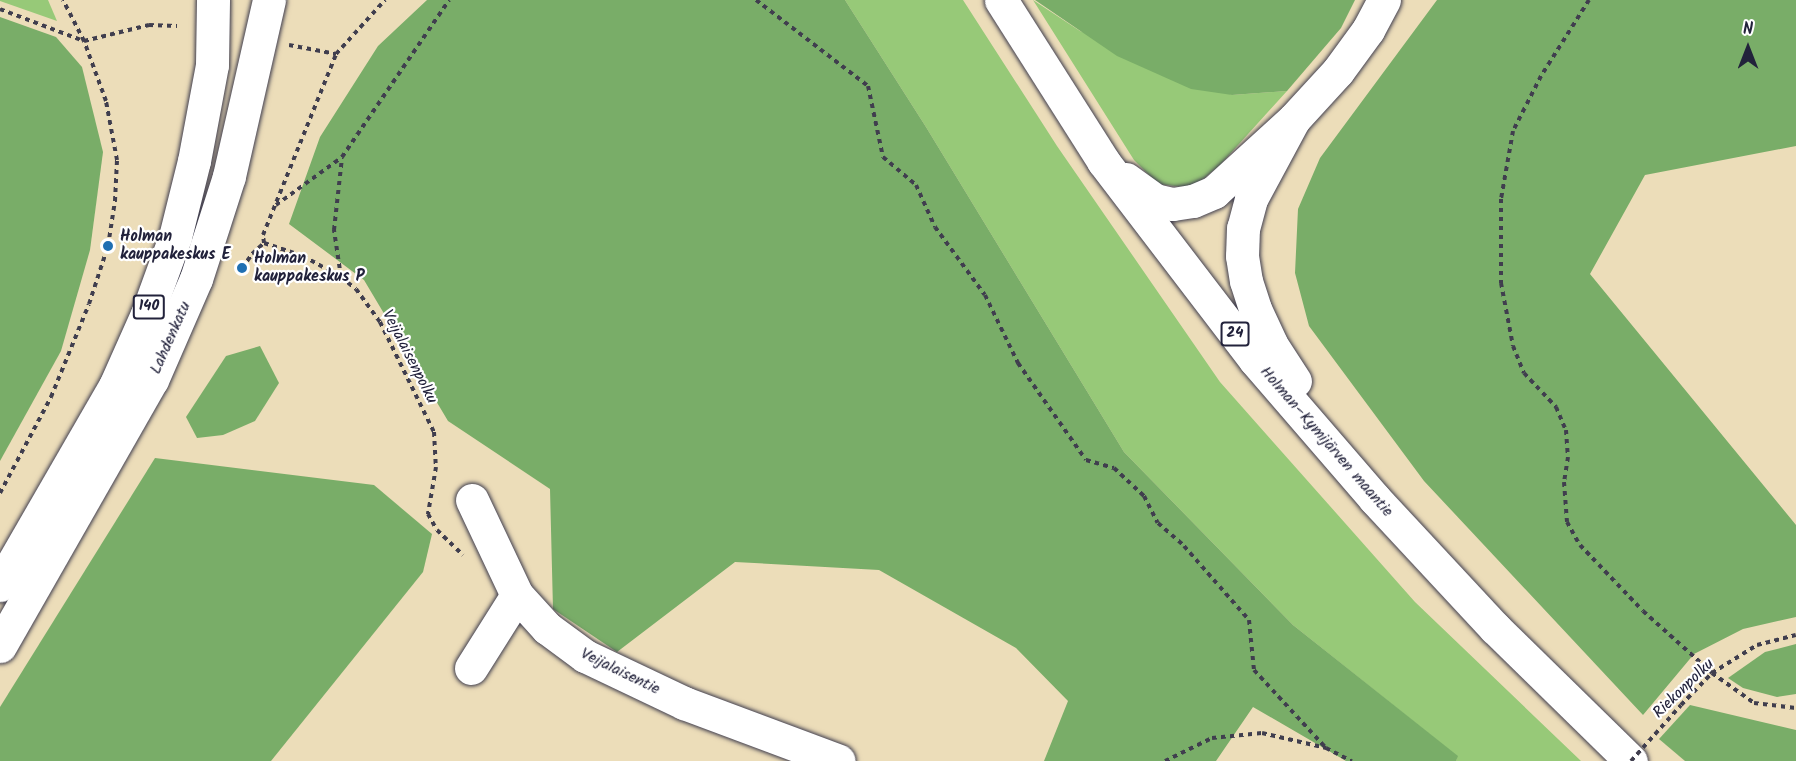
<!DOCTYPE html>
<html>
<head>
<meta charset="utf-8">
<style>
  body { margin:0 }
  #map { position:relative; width:1796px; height:761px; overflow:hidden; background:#ecddb9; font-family:Kalam,sans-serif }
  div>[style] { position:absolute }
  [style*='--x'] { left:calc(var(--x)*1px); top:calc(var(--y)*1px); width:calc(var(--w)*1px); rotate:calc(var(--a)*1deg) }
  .green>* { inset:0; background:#97c978 }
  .forest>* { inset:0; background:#79ad68 }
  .path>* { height:4px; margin-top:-2px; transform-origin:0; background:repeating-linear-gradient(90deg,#403e4e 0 4.5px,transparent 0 9px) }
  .roads { filter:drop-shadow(0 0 2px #403e4e) drop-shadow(0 0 2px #403e4e) }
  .minor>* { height:33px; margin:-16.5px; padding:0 16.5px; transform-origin:16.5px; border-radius:16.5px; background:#fff }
  .major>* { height:33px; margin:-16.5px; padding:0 16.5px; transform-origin:16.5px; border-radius:16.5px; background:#fff }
  .highway>* { height:33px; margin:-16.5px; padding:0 16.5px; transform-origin:16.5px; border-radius:16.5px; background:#fff }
  .path-bridge>* { height:4px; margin-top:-2px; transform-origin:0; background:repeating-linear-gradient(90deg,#403e4e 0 4.5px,transparent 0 9px) }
  .dots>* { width:16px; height:16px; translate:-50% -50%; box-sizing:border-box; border:3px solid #fff; border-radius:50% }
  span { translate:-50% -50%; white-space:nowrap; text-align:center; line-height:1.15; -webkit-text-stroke:4.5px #fff; paint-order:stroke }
  .shield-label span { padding:2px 4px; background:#fff; border:2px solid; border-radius:4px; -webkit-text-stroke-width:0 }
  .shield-label { font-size:15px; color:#22223b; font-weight:700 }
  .poi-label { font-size:16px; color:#22223b; font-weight:700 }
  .left { translate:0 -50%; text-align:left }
  .street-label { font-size:16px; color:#22223b }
  .north { position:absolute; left:1718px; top:18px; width:60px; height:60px; -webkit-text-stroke:4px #fff; paint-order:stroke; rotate:0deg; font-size:16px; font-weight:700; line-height:24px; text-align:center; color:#22223b }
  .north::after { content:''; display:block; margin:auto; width:21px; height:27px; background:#22223b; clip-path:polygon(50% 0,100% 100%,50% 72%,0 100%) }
</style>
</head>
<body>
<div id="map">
  <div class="green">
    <div style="clip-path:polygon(0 0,48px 0,57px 21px,0 1px)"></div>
    <div style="clip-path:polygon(845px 0,963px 0,1057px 146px,1220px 382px,1415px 602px,1581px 761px,1456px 761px,1457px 756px,1293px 625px,1124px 452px,926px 127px)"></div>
    <div style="clip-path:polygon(1033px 0,1080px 31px,1232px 95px,1287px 91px,1220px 165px,1197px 184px,1183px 187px,1158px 184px,1134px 160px)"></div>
  </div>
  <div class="forest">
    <div style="clip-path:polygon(427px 0,845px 0,926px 127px,1124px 452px,1293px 625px,1458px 756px,1456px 761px,1346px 761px,1253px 707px,1216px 761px,1044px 761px,1068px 701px,1016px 648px,879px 570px,735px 562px,617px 652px,553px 609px,550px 489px,448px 421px,364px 280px,289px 224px,320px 137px,378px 46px)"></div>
    <div style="clip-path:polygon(1035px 0,1355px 0,1341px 28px,1287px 91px,1232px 95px,1191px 89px,1117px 56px)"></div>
    <div style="clip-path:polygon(1437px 0,1796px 0,1796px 146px,1645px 175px,1590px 274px,1796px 525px,1796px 617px,1743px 629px,1694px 654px,1643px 715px,1424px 481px,1309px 326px,1295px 273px,1298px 209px,1320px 158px)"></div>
    <div style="clip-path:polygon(0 17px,56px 37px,82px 67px,103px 152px,90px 250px,61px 351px,0 461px)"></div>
    <div style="clip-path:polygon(260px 346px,279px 383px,255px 421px,223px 435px,197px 438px,186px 417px,226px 356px)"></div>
    <div style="clip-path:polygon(155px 458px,374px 485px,432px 534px,423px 572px,271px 761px,0 761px,0 707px)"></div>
    <div style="clip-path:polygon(1796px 644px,1796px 694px,1777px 697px,1743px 688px,1728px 678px,1765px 652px)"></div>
    <div style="clip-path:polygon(1690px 705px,1796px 730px,1796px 761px,1685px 761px,1659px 739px)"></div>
  </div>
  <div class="path">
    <div style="--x:756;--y:0;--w:141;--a:37.5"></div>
    <div style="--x:868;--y:86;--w:73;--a:78.1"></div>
    <div style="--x:883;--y:157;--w:43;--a:40.3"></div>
    <div style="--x:916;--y:185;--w:46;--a:65.7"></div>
    <div style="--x:935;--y:227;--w:84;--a:53.7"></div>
    <div style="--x:985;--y:295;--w:76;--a:64.1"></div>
    <div style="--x:1018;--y:363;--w:118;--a:55"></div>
    <div style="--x:1086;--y:460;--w:29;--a:16"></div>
    <div style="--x:1114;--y:468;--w:41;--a:43"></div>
    <div style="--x:1144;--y:496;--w:30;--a:63"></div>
    <div style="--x:1158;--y:523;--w:35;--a:41"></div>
    <div style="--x:1184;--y:546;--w:98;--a:48.7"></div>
    <div style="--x:1249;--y:620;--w:50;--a:84.3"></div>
    <div style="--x:1254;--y:670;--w:106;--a:47.3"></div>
    <div style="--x:1589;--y:0;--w:90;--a:122.3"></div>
    <div style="--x:1541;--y:76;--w:62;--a:117"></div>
    <div style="--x:1513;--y:131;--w:69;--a:100"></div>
    <div style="--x:1501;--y:199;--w:84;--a:90"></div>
    <div style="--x:1501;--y:283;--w:64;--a:79.2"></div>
    <div style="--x:1513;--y:346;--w:29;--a:68"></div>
    <div style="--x:1524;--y:373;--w:47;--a:46.7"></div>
    <div style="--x:1556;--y:407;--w:25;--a:67"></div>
    <div style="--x:1566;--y:430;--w:27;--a:86"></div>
    <div style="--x:1568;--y:457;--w:25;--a:99"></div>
    <div style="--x:1564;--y:482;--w:40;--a:85.7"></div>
    <div style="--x:1567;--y:522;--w:26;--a:61"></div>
    <div style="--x:1580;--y:545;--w:91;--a:46.3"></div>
    <div style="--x:1643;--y:611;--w:93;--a:41.9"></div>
    <div style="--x:1712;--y:673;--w:52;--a:35.5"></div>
    <div style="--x:1754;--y:703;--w:42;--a:6.8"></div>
    <div style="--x:0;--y:9;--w:90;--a:20.9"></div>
    <div style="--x:84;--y:41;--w:67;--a:-13.8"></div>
    <div style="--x:149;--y:25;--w:28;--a:2"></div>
    <div style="--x:289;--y:45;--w:48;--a:10.8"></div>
    <div style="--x:276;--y:205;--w:82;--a:-36"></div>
    <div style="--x:342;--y:157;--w:190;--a:-55.7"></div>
    <div style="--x:264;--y:243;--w:41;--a:18.4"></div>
    <div style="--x:303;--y:256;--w:43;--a:28.9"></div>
    <div style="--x:341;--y:277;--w:19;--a:39"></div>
    <div style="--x:356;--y:289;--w:41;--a:54"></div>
    <div style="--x:380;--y:322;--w:123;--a:63.9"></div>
    <div style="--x:434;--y:432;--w:35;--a:87"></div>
    <div style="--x:436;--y:467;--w:48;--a:99.7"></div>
    <div style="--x:428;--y:514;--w:18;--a:61"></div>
    <div style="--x:437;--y:530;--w:36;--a:44"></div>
    <div style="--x:264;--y:243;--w:8;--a:-97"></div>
    <div style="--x:263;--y:235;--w:195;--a:-68"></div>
    <div style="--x:336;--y:54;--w:73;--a:-47.8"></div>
    <div style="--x:242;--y:268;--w:17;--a:-54"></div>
    <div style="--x:252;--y:254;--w:16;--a:-43"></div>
    <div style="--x:341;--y:277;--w:48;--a:-98.5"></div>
    <div style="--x:334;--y:230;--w:72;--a:-83.7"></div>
    <div style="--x:0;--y:493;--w:109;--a:-62"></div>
    <div style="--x:51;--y:397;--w:100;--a:-67.8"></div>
    <div style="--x:89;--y:304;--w:61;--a:-71.9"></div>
    <div style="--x:108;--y:246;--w:46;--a:-81.2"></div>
    <div style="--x:115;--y:201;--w:41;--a:-87.2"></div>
    <div style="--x:117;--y:160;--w:60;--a:-100.6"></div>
    <div style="--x:106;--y:101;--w:64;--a:-110.1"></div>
    <div style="--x:84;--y:41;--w:46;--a:-117.1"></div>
    <div style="--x:1681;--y:705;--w:45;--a:-45.9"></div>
    <div style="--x:1712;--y:673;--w:53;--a:-31.9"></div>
    <div style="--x:1757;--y:645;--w:40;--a:-14.4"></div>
    <div style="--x:1165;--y:761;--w:52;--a:-26.1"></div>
    <div style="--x:1212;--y:738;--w:50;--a:-5.7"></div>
    <div style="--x:1262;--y:733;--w:66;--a:13.2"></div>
    <div style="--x:1326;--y:748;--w:29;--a:27"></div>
  </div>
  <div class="roads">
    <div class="minor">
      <div style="--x:472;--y:500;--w:105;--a:64.7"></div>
      <div style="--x:517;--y:595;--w:45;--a:47.7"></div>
      <div style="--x:547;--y:628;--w:47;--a:36.4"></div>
      <div style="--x:585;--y:656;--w:110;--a:25.4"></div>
      <div style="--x:684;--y:703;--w:165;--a:20.5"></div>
      <div style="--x:471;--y:668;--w:86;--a:-57.8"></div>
    </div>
    <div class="major">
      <div style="--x:0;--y:585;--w:230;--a:-60"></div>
      <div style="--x:115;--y:386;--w:79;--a:-66"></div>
      <div style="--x:147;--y:314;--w:82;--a:-70"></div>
      <div style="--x:175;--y:237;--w:78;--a:-76"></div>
      <div style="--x:194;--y:161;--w:98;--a:-79.4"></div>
      <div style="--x:212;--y:65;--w:65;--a:-89.1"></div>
      <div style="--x:0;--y:646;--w:306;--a:-60.3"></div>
      <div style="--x:152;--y:380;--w:110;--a:-66.5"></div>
      <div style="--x:196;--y:279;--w:108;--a:-72.2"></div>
      <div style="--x:229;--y:176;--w:180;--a:-77.2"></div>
    </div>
    <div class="highway">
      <div style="--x:1001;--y:0;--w:191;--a:57.6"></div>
      <div style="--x:1103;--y:161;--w:250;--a:52.6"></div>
      <div style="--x:1255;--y:360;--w:184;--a:49.2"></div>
      <div style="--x:1375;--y:499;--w:176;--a:47.1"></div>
      <div style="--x:1495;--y:628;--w:190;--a:44.4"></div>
      <div style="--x:1294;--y:119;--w:91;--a:118.3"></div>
      <div style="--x:1251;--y:199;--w:30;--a:105"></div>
      <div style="--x:1243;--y:228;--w:28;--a:92"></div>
      <div style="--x:1242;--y:256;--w:25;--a:81"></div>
      <div style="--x:1246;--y:281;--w:29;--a:72"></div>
      <div style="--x:1255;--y:309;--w:38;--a:65"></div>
      <div style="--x:1271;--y:344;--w:44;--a:57"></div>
      <div style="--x:1126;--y:179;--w:36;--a:36"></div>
      <div style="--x:1155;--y:200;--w:18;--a:13"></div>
      <div style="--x:1173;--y:204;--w:20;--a:-9"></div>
      <div style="--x:1193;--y:201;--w:23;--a:-23"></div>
      <div style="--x:1214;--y:192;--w:108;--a:-42.4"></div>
      <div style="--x:1294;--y:119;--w:65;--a:-47.5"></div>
      <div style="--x:1338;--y:71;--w:51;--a:-53.8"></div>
      <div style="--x:1368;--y:30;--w:34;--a:-62"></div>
    </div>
  </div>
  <div class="path-bridge">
    <div style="--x:1631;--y:761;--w:75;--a:-48.2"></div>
  </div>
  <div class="dots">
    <div style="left:108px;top:246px;background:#1f6fb2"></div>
    <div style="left:242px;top:268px;background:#1f6fb2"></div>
  </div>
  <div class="shield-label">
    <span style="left:149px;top:307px">140</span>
    <span style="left:1235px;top:334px">24</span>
  </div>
  <div class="poi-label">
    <span class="left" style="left:120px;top:246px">Holman<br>kauppakeskus E</span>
    <span class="left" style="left:254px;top:268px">Holman<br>kauppakeskus P</span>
  </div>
  <div class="street-label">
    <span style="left:171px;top:338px;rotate:-66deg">Lahdenkatu</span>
    <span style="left:409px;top:357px;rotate:63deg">Veijalaisenpolku</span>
    <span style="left:1326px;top:442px;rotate:49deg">Holman–Kymijärven maantie</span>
    <span style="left:620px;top:672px;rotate:26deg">Veijalaisentie</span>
    <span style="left:1684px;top:689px;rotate:-44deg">Riekonpolku</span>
  </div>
  <div class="north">N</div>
</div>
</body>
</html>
